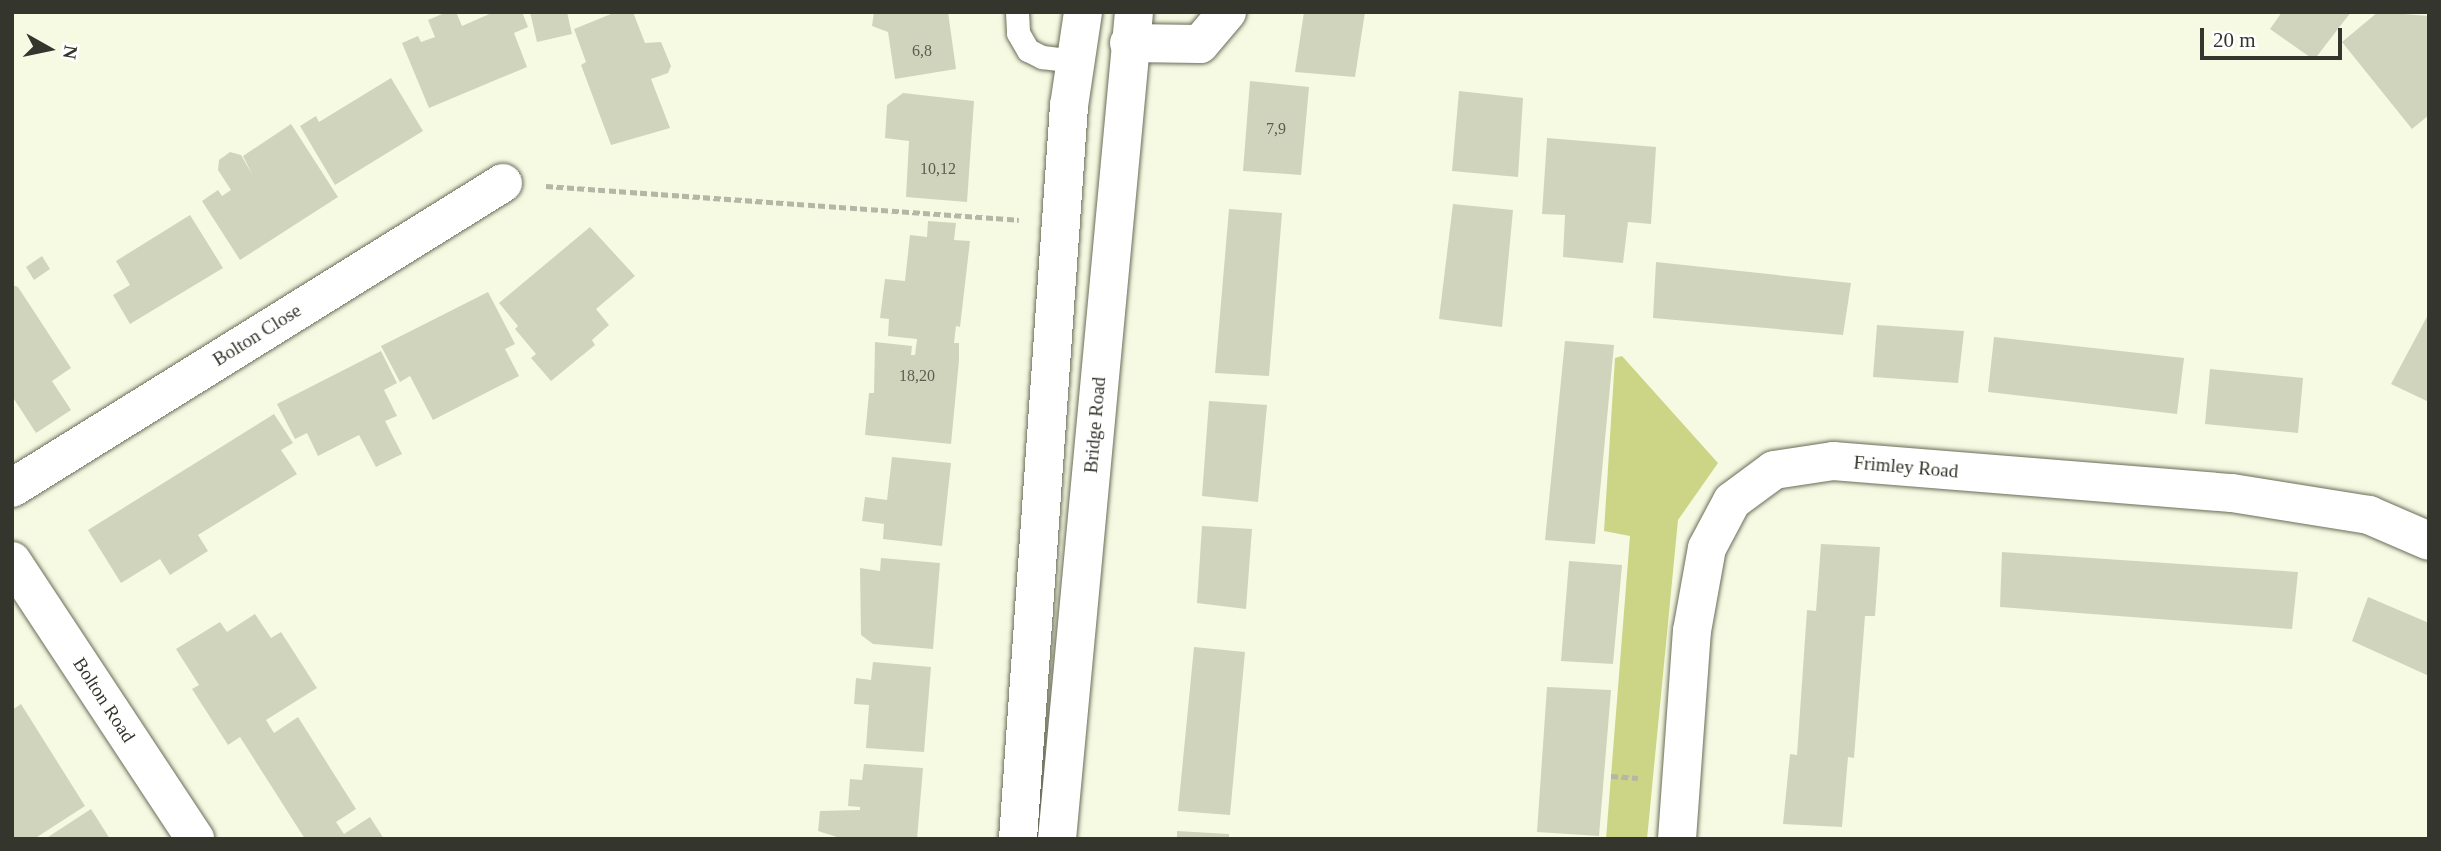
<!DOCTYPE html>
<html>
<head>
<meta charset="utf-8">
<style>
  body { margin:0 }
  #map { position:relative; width:2441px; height:851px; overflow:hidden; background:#f6fae3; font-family:Georgia,serif }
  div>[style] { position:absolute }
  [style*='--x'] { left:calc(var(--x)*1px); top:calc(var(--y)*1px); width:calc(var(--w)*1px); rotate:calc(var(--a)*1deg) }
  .green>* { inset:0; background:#ccd486 }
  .building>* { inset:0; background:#d1d4bd }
  .path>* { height:4.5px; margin-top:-2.25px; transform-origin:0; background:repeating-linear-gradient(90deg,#b4b7a5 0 7px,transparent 0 10.5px) }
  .roads { filter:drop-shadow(0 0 2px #6a6d59) drop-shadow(0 0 2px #6a6d59) }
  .service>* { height:23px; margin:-11.5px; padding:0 11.5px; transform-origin:11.5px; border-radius:11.5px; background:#fff }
  .minor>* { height:38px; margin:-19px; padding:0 19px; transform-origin:19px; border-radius:19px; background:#fff }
  .tertiary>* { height:38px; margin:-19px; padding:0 19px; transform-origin:19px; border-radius:19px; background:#fff }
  span { translate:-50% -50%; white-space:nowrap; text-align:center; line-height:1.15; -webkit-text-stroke:5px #fff; paint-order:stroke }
  .number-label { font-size:16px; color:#5b5d50 }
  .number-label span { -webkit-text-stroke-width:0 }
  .street-label { font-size:19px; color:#34352c }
  .frame { position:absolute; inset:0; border:14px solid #34352c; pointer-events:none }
  .north { position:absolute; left:14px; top:14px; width:70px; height:70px; -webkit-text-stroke:5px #fff; paint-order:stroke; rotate:99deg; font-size:19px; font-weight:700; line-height:28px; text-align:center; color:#34352c }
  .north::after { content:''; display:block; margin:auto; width:24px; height:32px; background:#34352c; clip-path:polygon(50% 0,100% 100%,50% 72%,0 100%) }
  .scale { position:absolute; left:2200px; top:28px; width:142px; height:32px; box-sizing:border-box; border:4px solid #34352c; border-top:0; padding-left:9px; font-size:21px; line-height:24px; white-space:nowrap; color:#34352c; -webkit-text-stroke:5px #fff; paint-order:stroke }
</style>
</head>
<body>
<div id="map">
  <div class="green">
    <div style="clip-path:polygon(1622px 356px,1718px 463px,1678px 520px,1647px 839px,1606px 839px,1630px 536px,1604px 531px,1615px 358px)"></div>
  </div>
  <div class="building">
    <div style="clip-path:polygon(447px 12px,456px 12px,462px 26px,494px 12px,522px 12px,528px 27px,514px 33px,527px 67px,429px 108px,402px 43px,418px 36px,421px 42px,435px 37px,428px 20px)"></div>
    <div style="clip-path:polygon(530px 12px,567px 12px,572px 34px,537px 42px)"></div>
    <div style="clip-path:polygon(616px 12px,633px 12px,645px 43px,661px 42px,671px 66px,668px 73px,651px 79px,670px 128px,611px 145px,581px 65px,586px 62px,574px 29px)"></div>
    <div style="clip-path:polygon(874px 12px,948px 12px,956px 69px,895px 79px,888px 32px,872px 26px)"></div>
    <div style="clip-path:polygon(1304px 12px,1365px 12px,1355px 77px,1295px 72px)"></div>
    <div style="clip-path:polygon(2282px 12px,2351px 12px,2314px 60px,2270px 29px)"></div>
    <div style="clip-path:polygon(2378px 12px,2429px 16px,2429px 115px,2412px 129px,2342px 42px)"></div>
    <div style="clip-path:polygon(391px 78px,423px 131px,335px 185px,300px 126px,316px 116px,319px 122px)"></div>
    <div style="clip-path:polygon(1250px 81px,1309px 87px,1301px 175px,1243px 171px)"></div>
    <div style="clip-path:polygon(1459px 91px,1523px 98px,1518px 177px,1452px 171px)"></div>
    <div style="clip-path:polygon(903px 93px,974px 101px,967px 202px,906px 197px,909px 141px,885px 138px,887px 105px)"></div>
    <div style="clip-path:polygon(291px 124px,338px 197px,240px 260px,202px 201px,218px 190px,222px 196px,231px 190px,218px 170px,219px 160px,230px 152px,241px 155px,253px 176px,243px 156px)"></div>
    <div style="clip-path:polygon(1547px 138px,1656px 147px,1651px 224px,1628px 222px,1623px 263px,1563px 257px,1565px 215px,1542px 214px)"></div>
    <div style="clip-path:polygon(1453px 204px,1513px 210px,1502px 327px,1439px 319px)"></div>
    <div style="clip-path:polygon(1229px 209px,1282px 213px,1269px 376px,1215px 373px)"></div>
    <div style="clip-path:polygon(190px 215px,223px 268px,130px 324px,113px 295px,130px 285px,116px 261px)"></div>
    <div style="clip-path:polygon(928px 221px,956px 223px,954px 240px,970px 241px,960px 327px,956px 326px,954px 343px,959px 343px,959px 360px,951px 444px,865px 435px,869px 393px,874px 393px,875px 342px,912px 346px,911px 355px,915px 355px,917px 339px,888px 336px,889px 319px,880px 318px,885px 279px,905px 281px,910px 235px,927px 237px)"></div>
    <div style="clip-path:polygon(590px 227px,635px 276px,596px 309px,609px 325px,592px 340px,595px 345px,551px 381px,531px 358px,536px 354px,515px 329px,518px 326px,499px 303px)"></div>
    <div style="clip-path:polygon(42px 256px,50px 269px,34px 280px,26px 267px)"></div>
    <div style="clip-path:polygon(1656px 262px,1851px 283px,1843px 335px,1653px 318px)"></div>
    <div style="clip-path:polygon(12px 285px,18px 287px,71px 368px,52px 381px,71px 410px,36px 433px,12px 396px)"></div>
    <div style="clip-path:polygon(488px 292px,515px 344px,505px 349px,519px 376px,433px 420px,410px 376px,400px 382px,381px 346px)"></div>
    <div style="clip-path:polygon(2429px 313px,2429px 402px,2391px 384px)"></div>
    <div style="clip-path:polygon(1877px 325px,1964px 331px,1958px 383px,1873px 377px)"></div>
    <div style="clip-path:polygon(1994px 337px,2184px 358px,2177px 414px,1988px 392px)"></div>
    <div style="clip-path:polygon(1565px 341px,1614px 345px,1595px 544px,1545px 540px)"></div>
    <div style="clip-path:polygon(381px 351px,397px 383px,384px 390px,397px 416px,385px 421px,402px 454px,376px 467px,359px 435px,318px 456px,307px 433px,295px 439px,277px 404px)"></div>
    <div style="clip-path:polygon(2210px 369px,2303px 378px,2298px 433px,2205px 424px)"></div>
    <div style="clip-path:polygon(1209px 401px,1267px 405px,1258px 502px,1202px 496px)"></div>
    <div style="clip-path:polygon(274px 414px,293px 443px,281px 450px,297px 474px,198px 535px,208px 551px,170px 575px,160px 559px,121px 583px,88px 530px)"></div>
    <div style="clip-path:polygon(892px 457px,951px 463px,942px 546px,883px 539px,884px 524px,862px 521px,865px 497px,887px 500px)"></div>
    <div style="clip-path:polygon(1202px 526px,1252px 529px,1246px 609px,1197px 603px)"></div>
    <div style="clip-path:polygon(1821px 544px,1880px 547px,1875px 616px,1865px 616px,1854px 758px,1848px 757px,1842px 827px,1783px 824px,1790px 754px,1797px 755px,1807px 610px,1816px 611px)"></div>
    <div style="clip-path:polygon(2002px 552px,2298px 572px,2292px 629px,2000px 607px)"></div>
    <div style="clip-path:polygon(881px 558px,940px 563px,933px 649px,873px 644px,861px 635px,860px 568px,880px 571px)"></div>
    <div style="clip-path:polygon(1569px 561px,1622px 565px,1613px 664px,1561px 661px)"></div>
    <div style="clip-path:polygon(2368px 597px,2429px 623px,2429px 676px,2352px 641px)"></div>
    <div style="clip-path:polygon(255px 614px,271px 638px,281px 632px,317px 688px,266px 720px,274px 733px,298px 717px,356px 809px,336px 822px,344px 834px,370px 817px,384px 839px,305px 839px,240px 737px,228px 745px,192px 689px,199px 685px,176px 649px,220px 622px,227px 632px)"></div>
    <div style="clip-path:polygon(1194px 647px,1245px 652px,1230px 815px,1178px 811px)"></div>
    <div style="clip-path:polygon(873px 662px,931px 667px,924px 752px,866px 748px,869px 705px,854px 704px,856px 678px,871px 680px)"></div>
    <div style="clip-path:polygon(1547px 687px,1611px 690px,1599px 836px,1537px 832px)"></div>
    <div style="clip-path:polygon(21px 704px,85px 806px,34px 839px,12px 839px,12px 710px)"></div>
    <div style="clip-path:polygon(864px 764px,923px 768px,917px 839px,843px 839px,818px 831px,820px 811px,860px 810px,860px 807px,848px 806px,850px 779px,862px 780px)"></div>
    <div style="clip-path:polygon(91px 809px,110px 839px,45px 839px)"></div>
    <div style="clip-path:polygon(1177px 831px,1229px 834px,1229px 839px,1177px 839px)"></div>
  </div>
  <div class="path">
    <div style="--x:546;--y:186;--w:474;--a:4.1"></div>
    <div style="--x:1611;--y:776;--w:27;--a:4"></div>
  </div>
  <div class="roads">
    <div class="service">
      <div style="--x:1017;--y:12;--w:21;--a:87"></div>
      <div style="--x:1018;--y:33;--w:20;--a:60"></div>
      <div style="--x:1028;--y:50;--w:16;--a:27"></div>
      <div style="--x:1042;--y:57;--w:33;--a:7"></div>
    </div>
    <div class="minor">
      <div style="--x:1129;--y:43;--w:71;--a:0.8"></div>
      <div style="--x:1200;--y:44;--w:42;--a:-49.8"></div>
      <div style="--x:12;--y:488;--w:578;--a:-31.85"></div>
      <div style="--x:12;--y:561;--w:333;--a:56.6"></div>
      <div style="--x:1677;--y:839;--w:209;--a:-85.9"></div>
      <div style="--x:1692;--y:631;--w:84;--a:-79.8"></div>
      <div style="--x:1707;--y:548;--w:53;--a:-62"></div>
      <div style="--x:1732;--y:501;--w:52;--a:-36.4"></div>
      <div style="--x:1774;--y:470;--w:60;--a:-8.7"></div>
      <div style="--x:1833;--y:461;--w:400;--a:4.6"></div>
      <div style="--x:2232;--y:493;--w:139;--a:9.1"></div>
      <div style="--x:2369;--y:515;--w:65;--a:23.4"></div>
    </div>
    <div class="tertiary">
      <div style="--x:1018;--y:839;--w:735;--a:-86.02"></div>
      <div style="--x:1069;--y:106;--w:95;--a:-81.5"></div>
      <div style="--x:1057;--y:839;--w:831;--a:-84.68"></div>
    </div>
  </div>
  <div class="number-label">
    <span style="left:922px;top:51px">6,8</span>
    <span style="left:1276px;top:129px">7,9</span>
    <span style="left:938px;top:169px">10,12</span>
    <span style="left:917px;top:376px">18,20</span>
  </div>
  <div class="street-label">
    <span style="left:257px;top:335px;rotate:-32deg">Bolton Close</span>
    <span style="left:1095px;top:425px;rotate:-85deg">Bridge Road</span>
    <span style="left:1906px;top:467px;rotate:5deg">Frimley Road</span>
    <span style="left:104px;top:700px;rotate:57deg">Bolton Road</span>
  </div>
  <div class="frame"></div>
  <div class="north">N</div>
  <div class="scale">20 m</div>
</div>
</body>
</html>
